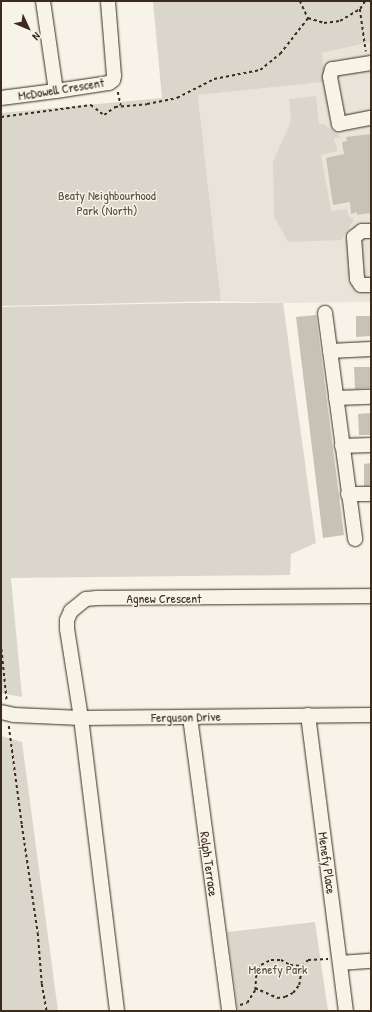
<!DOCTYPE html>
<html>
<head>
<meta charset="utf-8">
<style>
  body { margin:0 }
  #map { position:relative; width:372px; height:1012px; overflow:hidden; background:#f7f3e8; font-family:"Patrick Hand",sans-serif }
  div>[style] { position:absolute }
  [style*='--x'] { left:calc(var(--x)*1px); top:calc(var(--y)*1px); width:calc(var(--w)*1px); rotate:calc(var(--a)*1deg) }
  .built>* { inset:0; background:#e9e4d9 }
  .green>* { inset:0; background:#dbd6cb }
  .building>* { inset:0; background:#c8c1b6 }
  .path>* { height:1.5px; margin-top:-0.75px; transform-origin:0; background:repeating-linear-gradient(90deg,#3b2a1e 0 3px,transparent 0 6px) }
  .roads { filter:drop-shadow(0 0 1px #3b2a1e) drop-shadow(0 0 1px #3b2a1e) }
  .minor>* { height:14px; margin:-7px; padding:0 7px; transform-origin:7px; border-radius:7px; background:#f7f3e8 }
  span { translate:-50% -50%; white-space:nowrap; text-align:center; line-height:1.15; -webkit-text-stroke:3px #f7f3e8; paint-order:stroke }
  .street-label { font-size:13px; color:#3b2a1e }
  .park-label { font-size:13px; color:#5b4c41 }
  .frame { position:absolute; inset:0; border:2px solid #3b2a1e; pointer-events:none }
  .north { position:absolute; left:8px; top:8px; width:40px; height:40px; -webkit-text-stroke:3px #f7f3e8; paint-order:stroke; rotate:134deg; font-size:11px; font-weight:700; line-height:16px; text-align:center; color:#3b2a1e }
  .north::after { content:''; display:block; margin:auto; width:14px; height:18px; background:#3b2a1e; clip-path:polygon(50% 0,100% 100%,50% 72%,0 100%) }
</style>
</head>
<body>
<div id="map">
  <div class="built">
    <div style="clip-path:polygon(371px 42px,371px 302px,283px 303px,221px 301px,198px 95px,325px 82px,321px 53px)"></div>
  </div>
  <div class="green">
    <div style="clip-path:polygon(153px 1px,371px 1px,371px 42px,322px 53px,325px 82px,198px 95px,221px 301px,1px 306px,1px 113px,162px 98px)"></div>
    <div style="clip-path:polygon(316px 96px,319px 124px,324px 124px,341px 137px,334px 139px,338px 151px,321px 155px,331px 211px,347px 209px,348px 215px,354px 220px,341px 240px,288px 242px,274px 216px,273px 162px,291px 121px,289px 99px)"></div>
    <div style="clip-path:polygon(189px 303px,283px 303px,316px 543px,291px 554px,290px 575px,11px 578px,22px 697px,1px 693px,1px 307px)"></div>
    <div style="clip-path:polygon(1px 736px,22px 742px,58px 1011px,1px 1011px)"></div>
    <div style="clip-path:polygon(315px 922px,328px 1011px,238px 1011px,227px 932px)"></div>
  </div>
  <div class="building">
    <div style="clip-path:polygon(371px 134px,371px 213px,357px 215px,357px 212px,351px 214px,350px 202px,333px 205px,326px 158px,344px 154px,342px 142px,347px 141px,346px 137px)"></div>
    <div style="clip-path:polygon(316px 315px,344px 535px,323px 538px,296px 317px)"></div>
    <div style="clip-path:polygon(356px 316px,371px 316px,371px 336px,356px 337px)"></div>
    <div style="clip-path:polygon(354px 367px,371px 367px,371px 388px,355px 389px)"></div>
    <div style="clip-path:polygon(371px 413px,371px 435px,359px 435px,358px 414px)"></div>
    <div style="clip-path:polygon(371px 463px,371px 486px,364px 486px,364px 464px)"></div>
  </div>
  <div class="path">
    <div style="--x:300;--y:1;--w:19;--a:65"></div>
    <div style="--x:308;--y:18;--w:17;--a:17"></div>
    <div style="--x:324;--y:23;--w:16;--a:-7"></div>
    <div style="--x:340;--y:21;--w:23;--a:-31"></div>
    <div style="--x:360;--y:9;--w:9;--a:-58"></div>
    <div style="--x:360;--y:9;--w:43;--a:82.1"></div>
    <div style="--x:118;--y:92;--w:14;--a:78"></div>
    <div style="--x:1;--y:117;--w:91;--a:-7.6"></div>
    <div style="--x:91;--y:105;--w:16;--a:38"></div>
    <div style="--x:104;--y:115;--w:14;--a:-36"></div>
    <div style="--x:115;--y:107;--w:32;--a:-5"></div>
    <div style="--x:147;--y:104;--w:31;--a:-11"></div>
    <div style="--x:177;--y:98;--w:42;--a:-27.2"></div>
    <div style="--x:214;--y:79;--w:47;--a:-11.1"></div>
    <div style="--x:260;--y:70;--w:26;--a:-39"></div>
    <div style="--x:280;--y:54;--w:46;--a:-52.1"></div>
    <div style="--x:1;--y:643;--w:59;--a:84.2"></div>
    <div style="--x:9;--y:726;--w:100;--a:82.5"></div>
    <div style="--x:22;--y:825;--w:109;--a:81.6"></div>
    <div style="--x:38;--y:933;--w:51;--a:85.5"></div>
    <div style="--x:42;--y:984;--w:27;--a:80"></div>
    <div style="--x:255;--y:988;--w:24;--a:24"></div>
    <div style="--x:277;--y:998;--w:8;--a:-7"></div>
    <div style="--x:285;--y:997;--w:9;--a:-27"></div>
    <div style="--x:293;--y:993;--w:10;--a:-53"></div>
    <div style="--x:299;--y:985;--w:19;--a:-81"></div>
    <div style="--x:240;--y:1005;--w:7;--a:-16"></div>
    <div style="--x:247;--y:1003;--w:15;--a:-58"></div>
    <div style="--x:255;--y:990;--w:15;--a:-86"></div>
    <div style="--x:256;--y:975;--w:11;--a:-63"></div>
    <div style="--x:261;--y:965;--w:11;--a:-27"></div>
    <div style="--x:271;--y:960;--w:10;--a:0"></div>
    <div style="--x:281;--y:960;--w:10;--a:29"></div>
    <div style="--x:290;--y:965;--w:12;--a:5"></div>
    <div style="--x:302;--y:966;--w:8;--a:-45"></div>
    <div style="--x:308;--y:960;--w:20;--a:-3"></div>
  </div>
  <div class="roads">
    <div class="minor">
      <div style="--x:43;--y:1;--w:91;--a:81.8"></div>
      <div style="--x:371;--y:63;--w:39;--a:171"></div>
      <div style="--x:332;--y:69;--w:8;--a:104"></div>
      <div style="--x:330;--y:77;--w:48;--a:79.2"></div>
      <div style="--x:339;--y:124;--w:33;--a:-11"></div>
      <div style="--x:1;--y:98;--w:55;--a:-7.3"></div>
      <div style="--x:56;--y:91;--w:54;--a:-8.6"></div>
      <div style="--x:109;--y:83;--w:5;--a:-37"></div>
      <div style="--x:113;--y:80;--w:4;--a:-76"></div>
      <div style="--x:114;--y:76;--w:75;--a:-94.6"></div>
      <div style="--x:371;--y:231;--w:9;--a:180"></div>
      <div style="--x:362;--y:231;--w:10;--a:143"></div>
      <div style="--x:354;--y:237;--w:42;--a:85.9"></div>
      <div style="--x:357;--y:279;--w:7;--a:56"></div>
      <div style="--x:361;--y:285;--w:10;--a:0"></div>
      <div style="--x:325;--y:313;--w:228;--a:82.4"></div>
      <div style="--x:330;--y:351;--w:41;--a:-2.8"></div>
      <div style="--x:336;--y:398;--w:35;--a:-2"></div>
      <div style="--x:342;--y:446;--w:29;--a:-2"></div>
      <div style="--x:348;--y:494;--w:23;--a:0"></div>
      <div style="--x:1;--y:712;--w:13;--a:13"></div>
      <div style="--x:14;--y:715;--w:67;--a:2.6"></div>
      <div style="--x:81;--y:718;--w:290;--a:-0.6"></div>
      <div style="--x:308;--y:715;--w:298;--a:82.7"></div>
      <div style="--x:190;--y:717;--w:297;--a:82.4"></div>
      <div style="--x:340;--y:963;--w:31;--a:-4"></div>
      <div style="--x:117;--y:1011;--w:295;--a:-97"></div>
      <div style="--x:81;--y:718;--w:90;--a:-98.9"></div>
      <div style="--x:67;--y:629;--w:9;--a:-90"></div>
      <div style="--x:67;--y:620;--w:10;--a:-66"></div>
      <div style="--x:71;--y:611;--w:19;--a:-39"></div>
      <div style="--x:86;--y:599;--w:11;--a:-5"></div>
      <div style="--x:97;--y:598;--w:274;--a:-0.4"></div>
    </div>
  </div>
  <div class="street-label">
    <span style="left:61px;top:89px;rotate:-9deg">McDowell Crescent</span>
    <span style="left:164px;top:598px">Agnew Crescent</span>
    <span style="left:186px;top:717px;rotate:-1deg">Ferguson Drive</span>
    <span style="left:327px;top:863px;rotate:82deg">Menefy Place</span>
    <span style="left:209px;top:864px;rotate:82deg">Rolph Terrace</span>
  </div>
  <div class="park-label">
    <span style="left:107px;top:203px">Beaty Neighbourhood<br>Park (North)</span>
    <span style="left:278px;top:969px">Menefy Park</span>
  </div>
  <div class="frame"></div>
  <div class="north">N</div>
</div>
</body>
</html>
